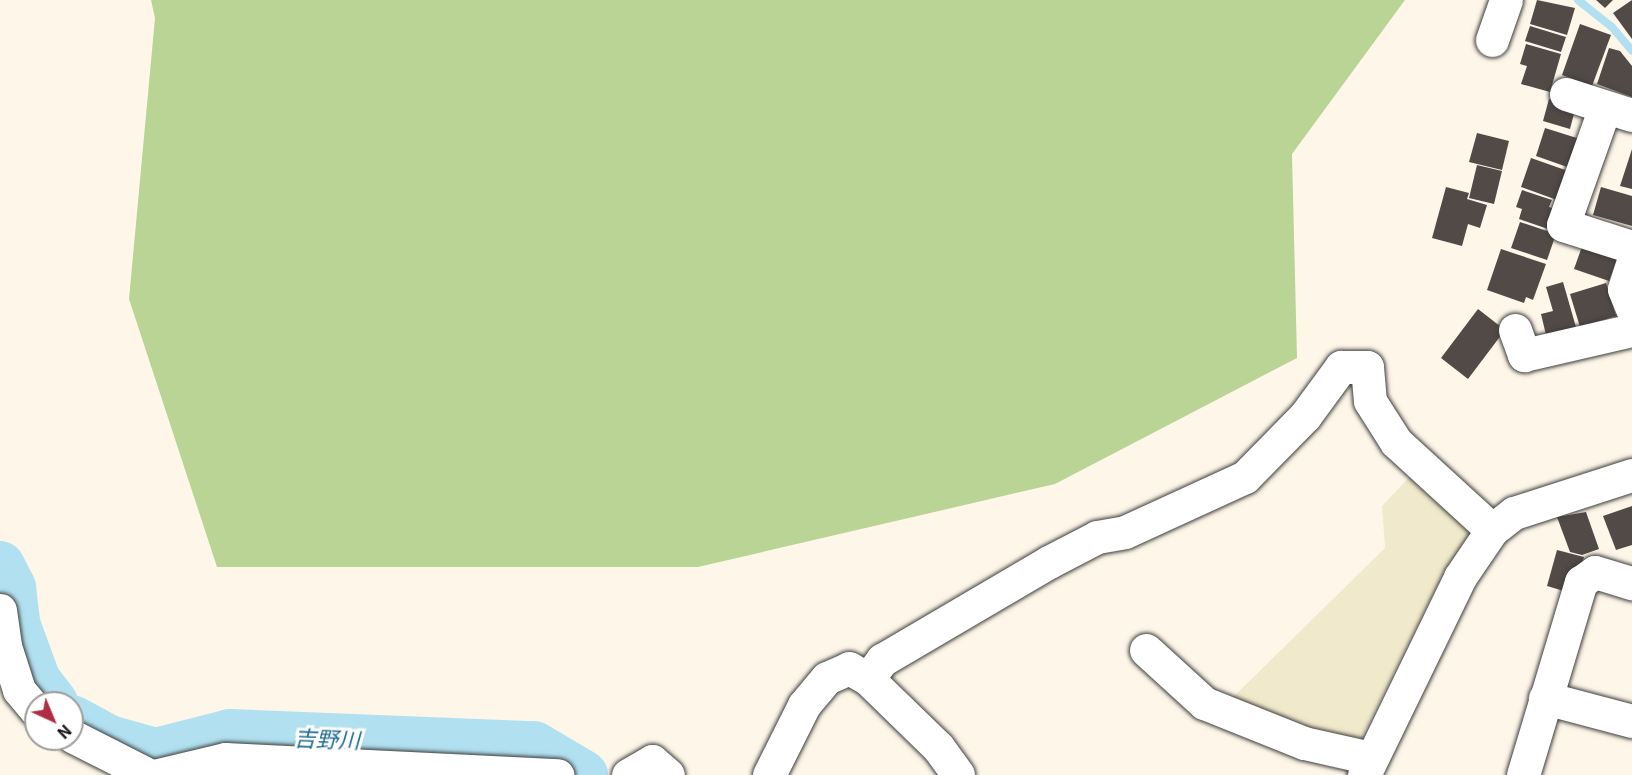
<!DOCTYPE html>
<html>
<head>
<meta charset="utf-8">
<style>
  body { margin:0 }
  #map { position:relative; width:1632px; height:775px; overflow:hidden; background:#fef7e9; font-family:Georgia,"Noto Sans JP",serif }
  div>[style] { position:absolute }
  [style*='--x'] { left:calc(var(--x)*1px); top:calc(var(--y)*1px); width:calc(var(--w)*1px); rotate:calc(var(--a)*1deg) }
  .farmland>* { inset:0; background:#f1e9cb }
  .forest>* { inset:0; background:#bad496 }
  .stream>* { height:8px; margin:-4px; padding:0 4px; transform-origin:4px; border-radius:4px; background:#b1e1f1 }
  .river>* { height:50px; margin:-25px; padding:0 25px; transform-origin:25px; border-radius:25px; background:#b1e1f1 }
  .building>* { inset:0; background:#524a47 }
  .roads { filter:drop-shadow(0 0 2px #3d3d3d) drop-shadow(0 0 2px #3d3d3d) }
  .minor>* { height:33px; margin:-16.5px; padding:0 16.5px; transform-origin:16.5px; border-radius:16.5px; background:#fff }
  span { translate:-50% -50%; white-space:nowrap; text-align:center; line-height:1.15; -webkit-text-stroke:6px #fff; paint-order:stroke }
  .water-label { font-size:22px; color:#1d6d92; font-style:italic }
  .north { position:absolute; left:24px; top:691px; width:60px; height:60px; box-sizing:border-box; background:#fff; border:2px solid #9d9d9d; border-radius:50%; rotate:136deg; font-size:16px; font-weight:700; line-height:24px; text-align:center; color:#0a0a0a }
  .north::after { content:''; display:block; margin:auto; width:21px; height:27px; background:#b02d43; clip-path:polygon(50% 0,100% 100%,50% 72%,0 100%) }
</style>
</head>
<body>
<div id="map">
  <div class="farmland">
    <div style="clip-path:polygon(1412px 474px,1478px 532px,1442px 576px,1358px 744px,1228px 702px,1385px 548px,1382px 506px)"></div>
  </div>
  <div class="forest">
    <div style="clip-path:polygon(151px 0,1405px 0,1292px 154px,1297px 358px,1055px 484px,698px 567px,217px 567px,129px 299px,155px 18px)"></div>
  </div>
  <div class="stream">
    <div style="--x:1578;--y:0;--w:43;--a:38.5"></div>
    <div style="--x:1612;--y:27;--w:31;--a:50"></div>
  </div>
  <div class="river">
    <div style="--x:0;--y:566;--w:25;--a:63"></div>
    <div style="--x:11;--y:588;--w:38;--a:83"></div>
    <div style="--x:16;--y:626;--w:59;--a:70"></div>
    <div style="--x:36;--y:681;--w:28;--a:52"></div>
    <div style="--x:72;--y:720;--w:42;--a:28.4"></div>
    <div style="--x:109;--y:740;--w:49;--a:15.5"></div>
    <div style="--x:156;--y:753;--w:76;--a:-14.4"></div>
    <div style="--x:230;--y:734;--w:304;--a:2.3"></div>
    <div style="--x:534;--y:746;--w:57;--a:30.6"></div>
  </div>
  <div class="building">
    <div style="clip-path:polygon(1537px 0,1575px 8px,1567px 35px,1530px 24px)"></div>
    <div style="clip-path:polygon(1596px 0,1613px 0,1605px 8px)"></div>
    <div style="clip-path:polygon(1632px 0,1632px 39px,1613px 13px)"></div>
    <div style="clip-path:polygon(1580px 24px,1611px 35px,1592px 86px,1562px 75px)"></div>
    <div style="clip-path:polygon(1530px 26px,1566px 37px,1561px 52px,1525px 41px)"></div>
    <div style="clip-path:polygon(1526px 44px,1561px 54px,1550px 92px,1521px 84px,1527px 66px,1520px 64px)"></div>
    <div style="clip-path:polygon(1609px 48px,1620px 51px,1632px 66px,1632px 97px,1597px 84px)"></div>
    <div style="clip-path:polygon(1549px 99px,1576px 106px,1570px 129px,1543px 121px)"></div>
    <div style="clip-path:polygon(1545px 128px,1580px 139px,1570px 168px,1536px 156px)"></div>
    <div style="clip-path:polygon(1477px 133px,1509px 141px,1502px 170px,1469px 162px)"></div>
    <div style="clip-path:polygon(1632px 149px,1632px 189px,1620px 186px)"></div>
    <div style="clip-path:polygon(1531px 158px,1568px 171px,1557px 200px,1521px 187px)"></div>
    <div style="clip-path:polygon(1477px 165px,1502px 171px,1494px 204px,1469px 198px)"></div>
    <div style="clip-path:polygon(1446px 187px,1469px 193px,1467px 199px,1487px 205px,1480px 228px,1468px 224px,1462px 246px,1432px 238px)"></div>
    <div style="clip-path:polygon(1601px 187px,1632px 196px,1632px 226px,1593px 215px)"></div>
    <div style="clip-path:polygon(1522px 190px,1552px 200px,1549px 207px,1555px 209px,1548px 229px,1519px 219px,1522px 209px,1516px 207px)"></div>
    <div style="clip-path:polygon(1520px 222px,1556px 234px,1547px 260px,1511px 248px)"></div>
    <div style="clip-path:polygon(1584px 241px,1619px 253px,1609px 281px,1574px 269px)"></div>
    <div style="clip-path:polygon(1501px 249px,1546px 264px,1533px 300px,1526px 297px,1524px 303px,1487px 290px)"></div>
    <div style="clip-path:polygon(1563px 282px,1578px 334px,1546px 335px,1541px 314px,1553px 311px,1546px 287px)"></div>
    <div style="clip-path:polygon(1606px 283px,1616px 316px,1580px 327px,1570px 294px)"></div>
    <div style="clip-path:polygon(1478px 309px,1505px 330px,1468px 379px,1441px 358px)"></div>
    <div style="clip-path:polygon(1632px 506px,1632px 545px,1616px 550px,1603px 516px)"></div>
    <div style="clip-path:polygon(1586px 512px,1599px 549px,1582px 555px,1570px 552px,1557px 517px)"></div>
    <div style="clip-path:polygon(1557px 550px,1584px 557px,1574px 594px,1547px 586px)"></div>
  </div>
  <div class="roads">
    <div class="minor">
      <div style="--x:1492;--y:40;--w:42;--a:-70.7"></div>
      <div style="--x:1566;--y:94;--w:69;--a:17.7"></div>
      <div style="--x:1605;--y:107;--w:125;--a:109.6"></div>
      <div style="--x:1563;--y:225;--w:72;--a:17.7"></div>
      <div style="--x:1632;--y:264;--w:26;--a:108"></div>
      <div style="--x:1624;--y:289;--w:22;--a:68"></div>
      <div style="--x:1515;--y:330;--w:27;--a:70"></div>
      <div style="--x:1524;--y:355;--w:111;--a:-13"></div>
      <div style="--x:0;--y:610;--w:36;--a:82"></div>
      <div style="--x:5;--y:646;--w:46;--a:72.3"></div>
      <div style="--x:19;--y:690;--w:26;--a:50"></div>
      <div style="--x:1146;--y:650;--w:79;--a:42.4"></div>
      <div style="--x:1204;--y:703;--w:108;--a:21.8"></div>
      <div style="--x:1304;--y:743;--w:69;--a:12.6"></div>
      <div style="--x:868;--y:679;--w:24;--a:-54"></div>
      <div style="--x:882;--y:660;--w:194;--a:-30.4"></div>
      <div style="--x:1049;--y:562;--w:54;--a:-27.5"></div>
      <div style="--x:1097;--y:537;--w:28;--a:-10"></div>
      <div style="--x:1125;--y:532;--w:132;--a:-24.6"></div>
      <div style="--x:1245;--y:477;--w:86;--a:-45.5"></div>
      <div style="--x:1305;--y:416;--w:61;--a:-53.7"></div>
      <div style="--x:1341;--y:367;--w:26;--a:0"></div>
      <div style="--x:1367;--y:367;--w:34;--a:85"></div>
      <div style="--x:1370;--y:401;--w:49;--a:57.6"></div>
      <div style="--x:1396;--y:442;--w:130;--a:42.5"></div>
      <div style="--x:1545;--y:698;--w:90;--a:14.8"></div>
      <div style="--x:72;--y:736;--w:86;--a:26.9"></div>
      <div style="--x:158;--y:775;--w:69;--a:-13.4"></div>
      <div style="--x:225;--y:759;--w:333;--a:2.8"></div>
      <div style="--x:628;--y:775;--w:28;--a:-30"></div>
      <div style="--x:652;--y:761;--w:21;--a:41"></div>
      <div style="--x:769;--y:775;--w:78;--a:-63.4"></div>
      <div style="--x:804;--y:705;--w:35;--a:-50"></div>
      <div style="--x:827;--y:678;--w:24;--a:-24"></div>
      <div style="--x:849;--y:668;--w:22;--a:30"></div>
      <div style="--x:868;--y:679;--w:98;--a:44.2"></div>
      <div style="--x:938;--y:747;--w:34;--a:54"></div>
      <div style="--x:1364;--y:775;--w:220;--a:-64.1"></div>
      <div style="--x:1460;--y:577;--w:57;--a:-55.8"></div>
      <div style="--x:1492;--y:530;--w:28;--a:-38"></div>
      <div style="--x:1514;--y:513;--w:124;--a:-17.9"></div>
      <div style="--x:1523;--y:775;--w:202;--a:-73.3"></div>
      <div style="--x:1581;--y:582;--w:17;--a:-36"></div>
      <div style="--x:1595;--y:572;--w:39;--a:17"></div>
    </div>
  </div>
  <div class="water-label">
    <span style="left:327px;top:738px;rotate:2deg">吉野川</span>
  </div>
  <div class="north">N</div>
</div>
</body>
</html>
